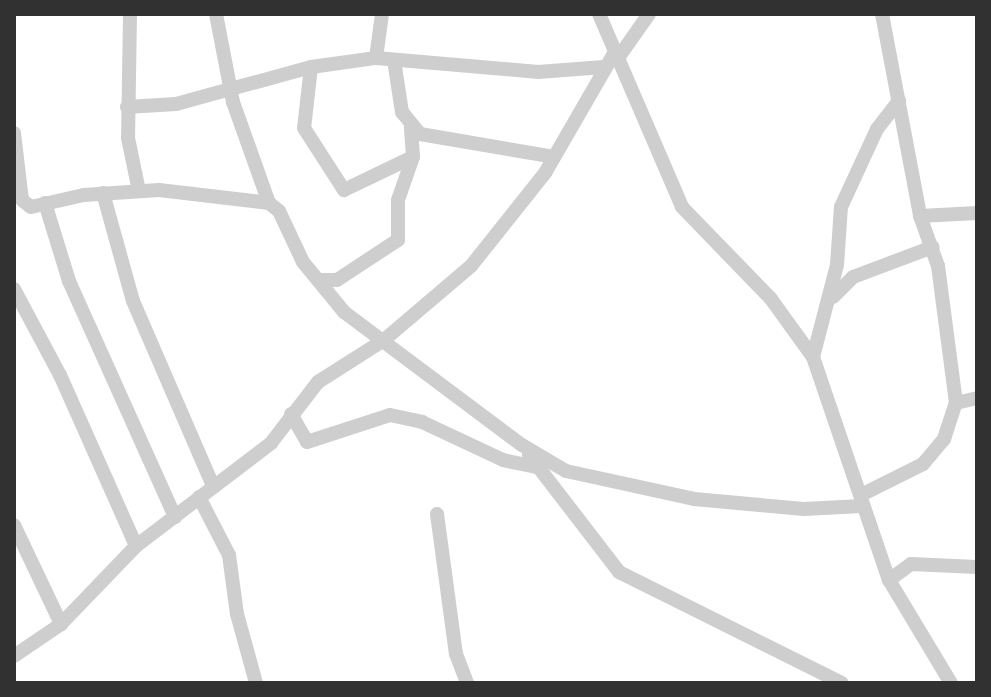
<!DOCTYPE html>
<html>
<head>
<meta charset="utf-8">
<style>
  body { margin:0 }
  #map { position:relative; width:991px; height:697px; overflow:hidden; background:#fff; font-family:Cabin,sans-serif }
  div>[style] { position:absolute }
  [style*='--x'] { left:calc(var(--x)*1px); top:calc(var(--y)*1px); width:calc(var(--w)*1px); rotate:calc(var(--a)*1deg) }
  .minor>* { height:14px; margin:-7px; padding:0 7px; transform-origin:7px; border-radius:7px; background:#cecece }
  span { translate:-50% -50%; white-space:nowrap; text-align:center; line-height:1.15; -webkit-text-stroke:8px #fff; paint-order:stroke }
  .frame { position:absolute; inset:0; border:16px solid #313131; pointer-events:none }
</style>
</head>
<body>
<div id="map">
  <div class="minor">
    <div style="--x:130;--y:14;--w:124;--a:90.9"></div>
    <div style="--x:128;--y:138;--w:54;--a:78.3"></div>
    <div style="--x:216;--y:14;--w:90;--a:79.1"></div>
    <div style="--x:233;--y:102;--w:107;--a:70.4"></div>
    <div style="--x:599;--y:14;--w:210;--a:66.7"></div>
    <div style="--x:682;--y:207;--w:128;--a:45.9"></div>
    <div style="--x:771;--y:299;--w:72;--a:54.1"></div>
    <div style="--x:813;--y:357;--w:236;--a:71.2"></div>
    <div style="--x:889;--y:580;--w:120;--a:59"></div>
    <div style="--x:882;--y:14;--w:206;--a:79.3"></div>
    <div style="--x:920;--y:216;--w:53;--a:70.2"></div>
    <div style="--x:938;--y:266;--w:138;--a:82.5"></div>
    <div style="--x:376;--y:58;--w:44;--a:-82.2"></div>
    <div style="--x:618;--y:58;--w:54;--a:-54.8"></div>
    <div style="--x:394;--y:60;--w:53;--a:81.3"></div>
    <div style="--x:402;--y:112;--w:28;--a:51"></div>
    <div style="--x:420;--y:134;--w:136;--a:9.7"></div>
    <div style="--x:311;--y:67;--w:61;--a:96.5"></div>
    <div style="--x:304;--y:128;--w:74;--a:57.2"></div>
    <div style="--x:344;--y:190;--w:76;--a:-25.6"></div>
    <div style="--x:127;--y:107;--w:49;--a:-3.5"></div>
    <div style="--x:176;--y:104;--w:140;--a:-15.3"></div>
    <div style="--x:311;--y:67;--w:66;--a:-7.9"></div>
    <div style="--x:376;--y:58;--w:163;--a:4.9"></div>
    <div style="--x:538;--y:72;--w:66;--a:-4.3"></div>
    <div style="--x:14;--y:133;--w:67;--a:83.2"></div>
    <div style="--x:22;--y:200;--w:11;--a:38"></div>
    <div style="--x:31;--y:207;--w:54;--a:-12.8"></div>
    <div style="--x:84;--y:195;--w:75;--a:-3.8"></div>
    <div style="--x:159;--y:190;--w:111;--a:6.7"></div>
    <div style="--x:269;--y:203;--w:13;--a:39"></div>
    <div style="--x:279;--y:211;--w:56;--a:64.8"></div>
    <div style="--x:303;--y:262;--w:65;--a:50.6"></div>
    <div style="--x:344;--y:312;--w:222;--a:36.8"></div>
    <div style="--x:522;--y:445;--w:51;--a:30.6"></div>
    <div style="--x:566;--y:471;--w:131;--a:12.3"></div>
    <div style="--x:694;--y:499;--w:110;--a:5.2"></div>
    <div style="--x:804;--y:509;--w:58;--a:-3"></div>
    <div style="--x:103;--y:193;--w:112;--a:74.5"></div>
    <div style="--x:133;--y:301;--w:202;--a:66.6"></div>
    <div style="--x:45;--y:203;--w:82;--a:72.9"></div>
    <div style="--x:69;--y:281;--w:259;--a:65.8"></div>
    <div style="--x:920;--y:216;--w:57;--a:-3"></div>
    <div style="--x:318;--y:280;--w:19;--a:0"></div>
    <div style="--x:337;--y:280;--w:73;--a:-33.3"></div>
    <div style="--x:398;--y:240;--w:40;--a:-90"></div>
    <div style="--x:398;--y:200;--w:46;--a:-70.8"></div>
    <div style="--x:413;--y:157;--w:30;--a:-94"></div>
    <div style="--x:14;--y:289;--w:98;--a:61.9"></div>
    <div style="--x:60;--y:375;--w:187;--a:66"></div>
    <div style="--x:833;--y:297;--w:28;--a:-45"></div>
    <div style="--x:853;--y:277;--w:85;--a:-20.6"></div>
    <div style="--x:813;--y:357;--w:95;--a:-75.4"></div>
    <div style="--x:837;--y:265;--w:58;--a:-86.1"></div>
    <div style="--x:841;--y:207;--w:86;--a:-65.2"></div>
    <div style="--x:877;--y:129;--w:36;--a:-52"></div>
    <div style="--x:291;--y:414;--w:32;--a:60"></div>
    <div style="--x:307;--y:442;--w:87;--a:-18"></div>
    <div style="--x:390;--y:415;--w:33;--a:12"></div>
    <div style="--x:422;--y:422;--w:89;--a:25.1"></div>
    <div style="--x:503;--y:460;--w:35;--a:12"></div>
    <div style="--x:529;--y:455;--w:148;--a:52.4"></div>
    <div style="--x:619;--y:572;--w:249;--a:26.5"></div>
    <div style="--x:865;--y:493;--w:65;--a:-26.6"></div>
    <div style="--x:923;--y:464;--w:33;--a:-50"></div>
    <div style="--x:944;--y:439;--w:38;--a:-72"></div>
    <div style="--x:956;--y:403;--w:22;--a:-13"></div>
    <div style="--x:199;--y:497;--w:65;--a:62.7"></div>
    <div style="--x:229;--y:555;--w:60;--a:82.3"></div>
    <div style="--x:237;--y:614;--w:72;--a:74.6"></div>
    <div style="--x:437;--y:514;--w:141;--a:82.3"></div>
    <div style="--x:456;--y:654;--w:31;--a:69"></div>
    <div style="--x:14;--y:525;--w:110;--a:64.6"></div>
    <div style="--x:889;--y:580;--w:27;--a:-36"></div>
    <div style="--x:911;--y:564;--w:66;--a:2.6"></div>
    <div style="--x:14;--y:656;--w:57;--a:-34.2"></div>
    <div style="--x:61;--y:624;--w:108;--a:-46.1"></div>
    <div style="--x:136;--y:546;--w:170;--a:-37.3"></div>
    <div style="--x:271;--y:443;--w:77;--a:-52.4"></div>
    <div style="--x:318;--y:382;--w:78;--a:-32.5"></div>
    <div style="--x:384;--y:340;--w:114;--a:-40.4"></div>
    <div style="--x:471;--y:266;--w:119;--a:-51.5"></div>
    <div style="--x:545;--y:173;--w:140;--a:-60"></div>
  </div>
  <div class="frame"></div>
</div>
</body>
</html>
